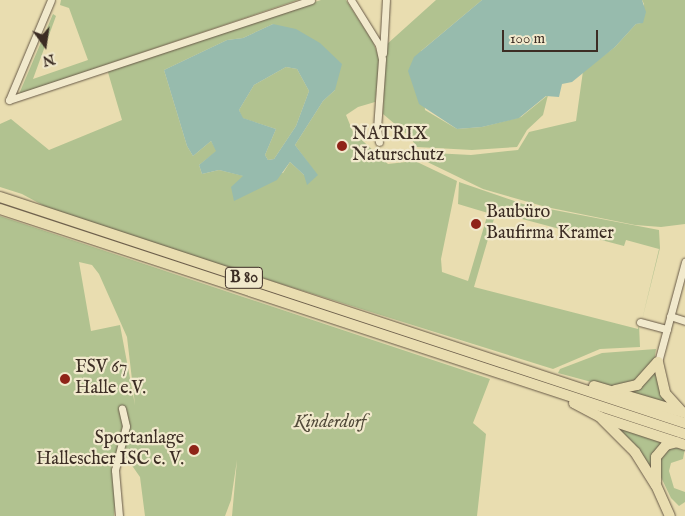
<!DOCTYPE html>
<html>
<head>
<meta charset="utf-8">
<style>
  body { margin:0 }
  #map { position:relative; width:685px; height:516px; overflow:hidden; background:#e9ddb0; font-family:"IM FELL English",serif }
  div>[style] { position:absolute }
  [style*='--x'] { left:calc(var(--x)*1px); top:calc(var(--y)*1px); width:calc(var(--w)*1px); rotate:calc(var(--a)*1deg) }
  .green>* { inset:0; background:#b1c290 }
  .water>* { inset:0; background:#97bbad }
  .roads { filter:drop-shadow(0 0 1px #675947) drop-shadow(0 0 1px #675947) }
  .minor>* { height:7px; margin:-3.5px; padding:0 3.5px; transform-origin:3.5px; border-radius:3.5px; background:#f1e9cc }
  .highway>* { height:10px; margin:-5px; padding:0 5px; transform-origin:5px; border-radius:5px; background:#e9ddb0 }
  .dots>* { width:14px; height:14px; translate:-50% -50%; box-sizing:border-box; border:2px solid #f1e9cc; border-radius:50% }
  span { translate:-50% -50%; white-space:nowrap; text-align:center; line-height:1.15; -webkit-text-stroke:4.5px #f1e9cc; paint-order:stroke }
  .shield-label span { padding:1px 4px; background:#f1e9cc; border:1px solid; border-radius:4px; -webkit-text-stroke-width:0 }
  .shield-label { font-size:16px; color:#3c2d24; font-weight:700 }
  .poi-label { font-size:18px; color:#3c2d24 }
  .left { translate:0 -50%; text-align:left }
  .right { translate:-100% -50%; text-align:right }
  .park-label { font-size:18px; color:#534b3a; font-style:italic }
  .north { position:absolute; left:20px; top:20px; width:50px; height:50px; -webkit-text-stroke:4px #f1e9cc; paint-order:stroke; rotate:166deg; font-size:14px; font-weight:700; line-height:20px; text-align:center; color:#3c2d24 }
  .north::after { content:''; display:block; margin:auto; width:18px; height:22px; background:#3c2d24; clip-path:polygon(50% 0,100% 100%,50% 72%,0 100%) }
  .scale { position:absolute; left:502px; top:30px; width:96px; height:22px; box-sizing:border-box; border:2px solid #3c2d24; border-top:0; padding-left:6px; font-size:15px; line-height:18px; white-space:nowrap; color:#3c2d24; -webkit-text-stroke:4px #f1e9cc; paint-order:stroke }
</style>
</head>
<body>
<div id="map">
  <div class="green">
    <div style="clip-path:polygon(61px 0,298px 0,19px 94px,53px 14px,56px 16px,33px 79px,88px 60px,69px 8px,60px 5px)"></div>
    <div style="clip-path:polygon(evenodd,321px 0,346px 0,373px 42px,380px 60px,375px 102px,358px 107px,346px 115px,353px 132px,388px 164px,415px 161px,457px 181px,441px 259px,442px 272px,468px 281px,488px 213px,458px 204px,459px 182px,523px 204px,659px 230px,660px 248px,642px 320px,659px 249px,626px 240px,624px 246px,496px 212px,474px 287px,638px 329px,639px 325px,640px 347px,600px 349px,553px 369px,211px 262px,46px 207px,22px 194px,0 187px,0 124px,11px 119px,49px 150px,122px 120px,107px 69px,321px 0,273px 24px,335px 90px,323px 101px,295px 145px,317px 175px,304px 175px,290px 162px,283px 173px,244px 176px,219px 170px,202px 174px,199px 165px,217px 151px,211px 141px,193px 156px,187px 146px,164px 70px,227px 40px,243px 38px,273px 24px)"></div>
    <div style="clip-path:polygon(436px 0,482px 0,421px 51px,425px 110px,457px 129px,482px 127px,521px 117px,548px 95px,543px 115px,527px 130px,517px 147px,472px 150px,417px 147px,409px 136px,383px 114px,386px 45px)"></div>
    <div style="clip-path:polygon(642px 0,685px 0,685px 224px,661px 227px,635px 225px,546px 207px,483px 189px,415px 156px,414px 152px,471px 155px,518px 150px,529px 132px,576px 121px,583px 71px,615px 47px,636px 24px,641px 23px,644px 4px)"></div>
    <div style="clip-path:polygon(286px 67px,297px 69px,309px 91px,296px 126px,274px 159px,268px 160px,265px 155px,276px 129px,242px 118px,239px 110px,254px 85px)"></div>
    <div style="clip-path:polygon(evenodd,0 216px,490px 379px,473px 423px,486px 434px,477px 516px,232px 516px,237px 460px,231px 500px,225px 516px,145px 516px,140px 477px,126px 457px,110px 457px,116px 493px,114px 516px,0 516px,0 216px,79px 262px,92px 265px,99px 274px,127px 337px,135px 405px,120px 325px,91px 331px,79px 262px)"></div>
    <div style="clip-path:polygon(656px 349px,654px 362px,638px 382px,610px 387px,558px 373px,560px 369px,602px 353px)"></div>
    <div style="clip-path:polygon(656px 370px,672px 406px,627px 391px,645px 383px)"></div>
    <div style="clip-path:polygon(612px 423px,668px 441px,654px 474px)"></div>
    <div style="clip-path:polygon(670px 447px,685px 448px,683px 459px,671px 463px,669px 471px,674px 488px,685px 492px,685px 502px,679px 506px,671px 498px,659px 473px,659px 459px)"></div>
  </div>
  <div class="water">
    <div style="clip-path:polygon(482px 0,642px 0,646px 12px,643px 23px,636px 24px,615px 47px,572px 82px,562px 84px,559px 97px,546px 96px,519px 118px,482px 127px,457px 129px,419px 104px,408px 71px,414px 57px)"></div>
    <div style="clip-path:polygon(evenodd,273px 24px,296px 29px,320px 43px,342px 64px,335px 90px,323px 101px,295px 145px,318px 175px,307px 185px,304px 175px,290px 162px,277px 180px,234px 201px,231px 187px,243px 176px,219px 170px,202px 174px,199px 165px,216px 151px,211px 141px,193px 156px,187px 146px,164px 70px,227px 40px,243px 38px,273px 24px,286px 67px,297px 69px,309px 91px,296px 126px,274px 159px,268px 160px,265px 155px,276px 129px,243px 118px,239px 110px,254px 85px,286px 67px)"></div>
  </div>
  <div class="roads">
    <div class="minor">
      <div style="--x:351;--y:0;--w:53;--a:58.1"></div>
      <div style="--x:379;--y:45;--w:14;--a:78"></div>
      <div style="--x:382;--y:59;--w:69;--a:94.1"></div>
      <div style="--x:377;--y:128;--w:14;--a:82"></div>
      <div style="--x:383;--y:53;--w:53;--a:-86.8"></div>
      <div style="--x:9;--y:100;--w:318;--a:-18.3"></div>
      <div style="--x:9;--y:100;--w:108;--a:-67.2"></div>
      <div style="--x:670;--y:316;--w:16;--a:18"></div>
      <div style="--x:640;--y:322;--w:28;--a:15"></div>
      <div style="--x:658;--y:362;--w:104;--a:-74.9"></div>
      <div style="--x:119;--y:516;--w:46;--a:-95"></div>
      <div style="--x:115;--y:470;--w:45;--a:-76"></div>
      <div style="--x:126;--y:426;--w:18;--a:-103"></div>
    </div>
    <div class="highway">
      <div style="--x:0;--y:197;--w:721;--a:18.26"></div>
      <div style="--x:0;--y:209;--w:721;--a:18.18"></div>
      <div style="--x:658;--y:362;--w:32;--a:77"></div>
      <div style="--x:665;--y:393;--w:24;--a:48"></div>
      <div style="--x:594;--y:386;--w:95;--a:16.5"></div>
      <div style="--x:615;--y:390;--w:23;--a:-13"></div>
      <div style="--x:637;--y:385;--w:31;--a:-48"></div>
      <div style="--x:574;--y:403;--w:30;--a:28"></div>
      <div style="--x:600;--y:417;--w:89;--a:18.2"></div>
      <div style="--x:602;--y:419;--w:47;--a:45"></div>
      <div style="--x:635;--y:452;--w:39;--a:58"></div>
      <div style="--x:656;--y:485;--w:34;--a:66"></div>
      <div style="--x:656;--y:482;--w:25;--a:-90"></div>
      <div style="--x:656;--y:457;--w:16;--a:-50"></div>
      <div style="--x:666;--y:445;--w:11;--a:-15"></div>
    </div>
  </div>
  <div class="dots">
    <div style="left:342px;top:146px;background:#8f2418"></div>
    <div style="left:476px;top:224px;background:#8f2418"></div>
    <div style="left:65px;top:379px;background:#8f2418"></div>
    <div style="left:194px;top:450px;background:#8f2418"></div>
  </div>
  <div class="shield-label">
    <span style="left:244px;top:278px">B 80</span>
  </div>
  <div class="poi-label">
    <span class="left" style="left:352px;top:146px">NATRIX<br>Naturschutz</span>
    <span class="left" style="left:486px;top:224px">Baubüro<br>Baufirma Kramer</span>
    <span class="left" style="left:75px;top:379px">FSV 67<br>Halle e.V.</span>
    <span class="right" style="left:184px;top:450px">Sportanlage<br>Hallescher ISC e. V.</span>
  </div>
  <div class="park-label">
    <span style="left:330px;top:423px">Kinderdorf</span>
  </div>
  <div class="north">N</div>
  <div class="scale">100 m</div>
</div>
</body>
</html>
